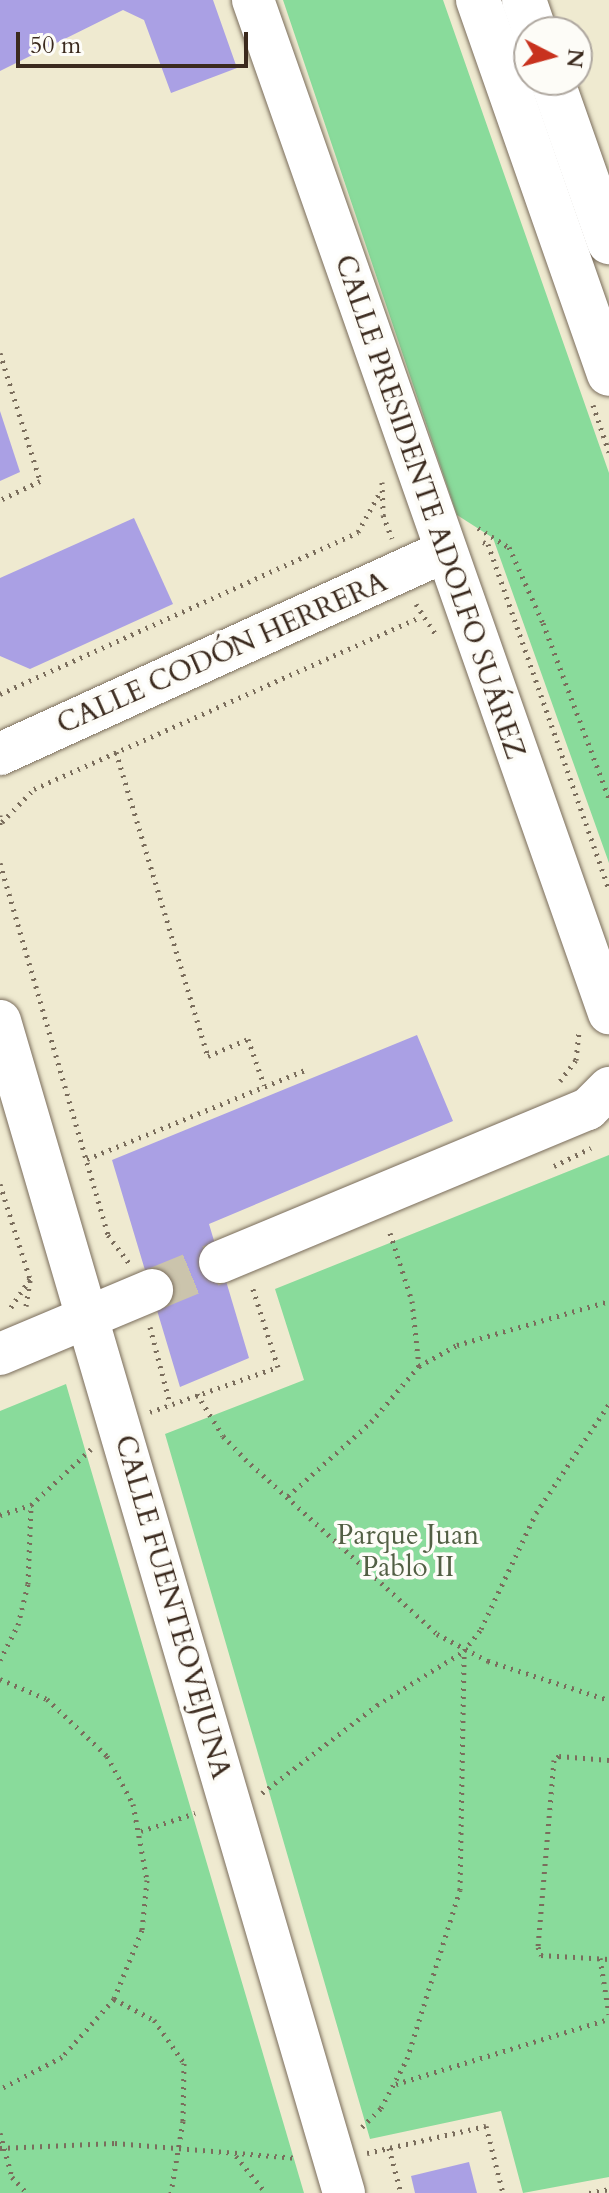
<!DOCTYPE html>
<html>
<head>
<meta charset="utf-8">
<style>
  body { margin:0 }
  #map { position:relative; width:609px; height:2193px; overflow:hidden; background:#efead0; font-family:Cardo,serif }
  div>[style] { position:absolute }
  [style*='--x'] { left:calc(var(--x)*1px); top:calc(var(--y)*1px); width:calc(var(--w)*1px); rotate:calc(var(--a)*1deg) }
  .green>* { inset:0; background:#89db9b }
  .building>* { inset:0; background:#aaa0e4 }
  .minor-tunnel>* { height:42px; margin-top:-21px; transform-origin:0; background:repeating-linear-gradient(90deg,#cbc4ac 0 42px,transparent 0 63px) }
  .path>* { height:5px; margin-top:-2.5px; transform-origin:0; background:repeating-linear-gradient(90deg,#7a6d5c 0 2px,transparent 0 8px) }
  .roads { filter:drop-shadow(0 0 2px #7a6d5c) drop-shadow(0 0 2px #7a6d5c) }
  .minor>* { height:42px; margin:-21px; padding:0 21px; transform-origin:21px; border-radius:21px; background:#fff }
  .major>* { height:44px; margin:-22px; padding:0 22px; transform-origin:22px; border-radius:22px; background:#fff }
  span { translate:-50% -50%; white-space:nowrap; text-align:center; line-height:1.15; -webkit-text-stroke:7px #fdfcf7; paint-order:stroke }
  .street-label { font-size:28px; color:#3b2a1e }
  .park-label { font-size:28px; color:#525f44 }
  .north { position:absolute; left:513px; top:16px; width:80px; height:80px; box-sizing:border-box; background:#fdfcf7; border:2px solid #afa8a0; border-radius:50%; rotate:96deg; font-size:22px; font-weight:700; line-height:32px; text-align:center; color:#3b2a1e }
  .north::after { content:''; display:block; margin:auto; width:28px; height:36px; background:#c8321e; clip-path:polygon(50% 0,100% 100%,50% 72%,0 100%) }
  .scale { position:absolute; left:16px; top:32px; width:232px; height:36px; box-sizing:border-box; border:4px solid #3b2a1e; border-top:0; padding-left:10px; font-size:24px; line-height:28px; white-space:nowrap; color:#3b2a1e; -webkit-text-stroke:6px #fdfcf7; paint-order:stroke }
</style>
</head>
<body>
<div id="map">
  <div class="green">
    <div style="clip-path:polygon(283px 0,443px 0,609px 473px,609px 863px,493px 538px,457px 515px)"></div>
    <div style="clip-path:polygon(609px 1155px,609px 2177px,523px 2193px,501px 2111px,370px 2139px,165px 1434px,304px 1380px,275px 1289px)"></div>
    <div style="clip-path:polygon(66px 1384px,86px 1453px,304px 2193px,0 2193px,0 1411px)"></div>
  </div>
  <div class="building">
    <div style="clip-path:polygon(0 0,213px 0,237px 68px,171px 93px,144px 20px,123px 10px,0 71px)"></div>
    <div style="clip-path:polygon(0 411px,20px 472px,0 481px)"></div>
    <div style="clip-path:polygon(134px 518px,173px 604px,30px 669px,0 656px,0 578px)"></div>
    <div style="clip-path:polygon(417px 1035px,453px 1121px,209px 1224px,249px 1358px,180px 1387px,112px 1160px)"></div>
    <div style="clip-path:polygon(469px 2162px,477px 2193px,415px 2193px,411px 2176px)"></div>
  </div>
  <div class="minor-tunnel">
    <div style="--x:152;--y:1290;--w:74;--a:-22.4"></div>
  </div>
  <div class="path">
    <div style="--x:0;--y:353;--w:134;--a:72.6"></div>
    <div style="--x:40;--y:481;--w:44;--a:154.6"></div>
    <div style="--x:593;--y:405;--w:50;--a:71.2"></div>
    <div style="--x:382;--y:482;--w:33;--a:88"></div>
    <div style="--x:383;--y:515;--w:25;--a:69"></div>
    <div style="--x:478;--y:528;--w:36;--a:32"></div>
    <div style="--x:509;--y:547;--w:83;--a:65.9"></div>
    <div style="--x:543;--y:623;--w:188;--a:69.4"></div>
    <div style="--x:483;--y:542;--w:5;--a:22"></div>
    <div style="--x:488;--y:544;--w:366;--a:70.7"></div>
    <div style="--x:416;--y:604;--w:37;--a:57"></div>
    <div style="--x:0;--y:694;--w:393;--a:-24.3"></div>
    <div style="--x:358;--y:532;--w:46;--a:-61.2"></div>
    <div style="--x:116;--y:752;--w:318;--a:73.2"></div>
    <div style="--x:208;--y:1056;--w:43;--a:-23"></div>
    <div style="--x:248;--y:1039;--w:49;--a:70.8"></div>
    <div style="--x:0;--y:815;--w:13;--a:90"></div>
    <div style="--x:2;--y:822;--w:46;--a:-45.9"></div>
    <div style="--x:34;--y:789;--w:423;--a:-24"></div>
    <div style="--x:0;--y:863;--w:387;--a:73.8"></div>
    <div style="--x:108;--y:1235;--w:35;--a:53"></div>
    <div style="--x:560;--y:1081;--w:26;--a:-53"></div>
    <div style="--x:576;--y:1060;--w:28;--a:-84"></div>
    <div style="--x:87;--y:1159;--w:238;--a:-22.2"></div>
    <div style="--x:554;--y:1166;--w:41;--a:-25.9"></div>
    <div style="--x:0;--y:1184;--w:100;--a:72.5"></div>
    <div style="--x:30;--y:1279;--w:36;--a:124"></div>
    <div style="--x:390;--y:1233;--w:71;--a:72.1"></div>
    <div style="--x:412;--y:1301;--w:65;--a:83.9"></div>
    <div style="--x:26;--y:1306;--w:26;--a:-81"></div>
    <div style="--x:150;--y:1327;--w:80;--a:75.4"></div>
    <div style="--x:197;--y:1394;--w:49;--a:58.2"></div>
    <div style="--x:223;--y:1436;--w:32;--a:46"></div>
    <div style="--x:245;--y:1459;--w:260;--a:42.3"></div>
    <div style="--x:437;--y:1634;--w:58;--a:27.9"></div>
    <div style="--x:488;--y:1661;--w:127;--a:17.9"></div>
    <div style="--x:150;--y:1412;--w:136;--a:-19.4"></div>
    <div style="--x:278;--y:1367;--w:85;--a:-107.8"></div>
    <div style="--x:288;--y:1496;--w:111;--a:-41.7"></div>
    <div style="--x:371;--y:1422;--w:74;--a:-49.4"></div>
    <div style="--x:419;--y:1366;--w:43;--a:-28.9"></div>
    <div style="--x:457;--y:1345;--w:158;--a:-16.1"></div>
    <div style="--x:0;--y:1515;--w:33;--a:-18"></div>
    <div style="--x:31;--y:1505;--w:82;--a:-43"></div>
    <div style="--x:0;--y:1660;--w:39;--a:-63"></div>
    <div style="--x:18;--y:1625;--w:42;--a:-76.3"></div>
    <div style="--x:28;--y:1584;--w:79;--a:-87.8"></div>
    <div style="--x:0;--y:1679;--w:51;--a:23.1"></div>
    <div style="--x:47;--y:1699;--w:83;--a:43.5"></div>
    <div style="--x:107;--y:1756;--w:55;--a:61.6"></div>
    <div style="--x:133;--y:1804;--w:77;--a:79.6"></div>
    <div style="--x:147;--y:1880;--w:50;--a:95.7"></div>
    <div style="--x:142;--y:1930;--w:74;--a:112.1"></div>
    <div style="--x:114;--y:1999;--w:78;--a:131.9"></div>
    <div style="--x:62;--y:2057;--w:70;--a:152.7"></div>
    <div style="--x:609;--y:1760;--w:50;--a:-175.4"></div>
    <div style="--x:559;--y:1756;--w:6;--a:141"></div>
    <div style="--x:554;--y:1760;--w:188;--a:94.9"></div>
    <div style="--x:538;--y:1947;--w:9;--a:69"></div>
    <div style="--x:541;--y:1955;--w:68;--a:3.4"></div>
    <div style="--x:262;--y:1793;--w:145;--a:-37.4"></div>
    <div style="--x:377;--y:1705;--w:102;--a:-31.8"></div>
    <div style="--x:464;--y:1651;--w:28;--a:-52"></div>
    <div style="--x:481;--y:1629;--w:128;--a:-64.6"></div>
    <div style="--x:536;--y:1513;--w:131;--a:-56.2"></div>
    <div style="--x:141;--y:1831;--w:57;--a:-18.4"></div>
    <div style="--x:600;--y:1958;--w:57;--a:80.9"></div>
    <div style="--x:114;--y:1999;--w:45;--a:27.7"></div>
    <div style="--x:154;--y:2020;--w:52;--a:55.1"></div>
    <div style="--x:184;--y:2063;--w:58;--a:91"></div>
    <div style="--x:183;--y:2121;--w:73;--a:99.5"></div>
    <div style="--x:396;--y:2084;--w:223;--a:-17"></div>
    <div style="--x:362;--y:2127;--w:27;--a:-45"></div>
    <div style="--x:381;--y:2108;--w:55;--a:-62"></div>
    <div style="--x:407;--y:2059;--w:177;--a:-72.6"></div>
    <div style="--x:460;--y:1890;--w:239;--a:-89"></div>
    <div style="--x:0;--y:2133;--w:46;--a:74.7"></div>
    <div style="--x:12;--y:2177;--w:22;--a:47"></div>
    <div style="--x:0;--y:2148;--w:115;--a:-2.5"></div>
    <div style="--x:115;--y:2143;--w:183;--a:4.7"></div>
    <div style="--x:389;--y:2148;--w:47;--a:75.1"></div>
    <div style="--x:367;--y:2153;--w:122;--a:-12.8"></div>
    <div style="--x:486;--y:2126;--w:69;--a:75.8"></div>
    <div style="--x:236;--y:2156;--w:48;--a:51"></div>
    <div style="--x:589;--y:2193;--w:20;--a:-11"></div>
  </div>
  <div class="roads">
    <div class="minor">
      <div style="--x:253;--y:0;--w:1074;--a:70.64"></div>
      <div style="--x:0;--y:754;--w:488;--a:-24.5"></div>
      <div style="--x:0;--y:1021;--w:1221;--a:73.64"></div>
      <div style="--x:220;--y:1262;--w:399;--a:-22.6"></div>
      <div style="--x:588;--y:1109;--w:30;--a:-45"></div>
      <div style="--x:0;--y:1354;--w:165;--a:-22.8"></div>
    </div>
    <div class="major">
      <div style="--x:478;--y:0;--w:396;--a:70.7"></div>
      <div style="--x:524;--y:0;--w:34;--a:71"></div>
      <div style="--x:552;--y:80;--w:172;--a:70.6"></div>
    </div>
  </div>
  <div class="street-label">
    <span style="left:430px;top:507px;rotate:71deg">CALLE PRESIDENTE ADOLFO SUÁREZ</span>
    <span style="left:222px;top:653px;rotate:-24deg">CALLE CODÓN HERRERA</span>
    <span style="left:173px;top:1607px;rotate:74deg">CALLE FUENTEOVEJUNA</span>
  </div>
  <div class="park-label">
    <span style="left:408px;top:1551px">Parque Juan<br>Pablo II</span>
  </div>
  <div class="north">N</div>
  <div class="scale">50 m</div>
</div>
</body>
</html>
